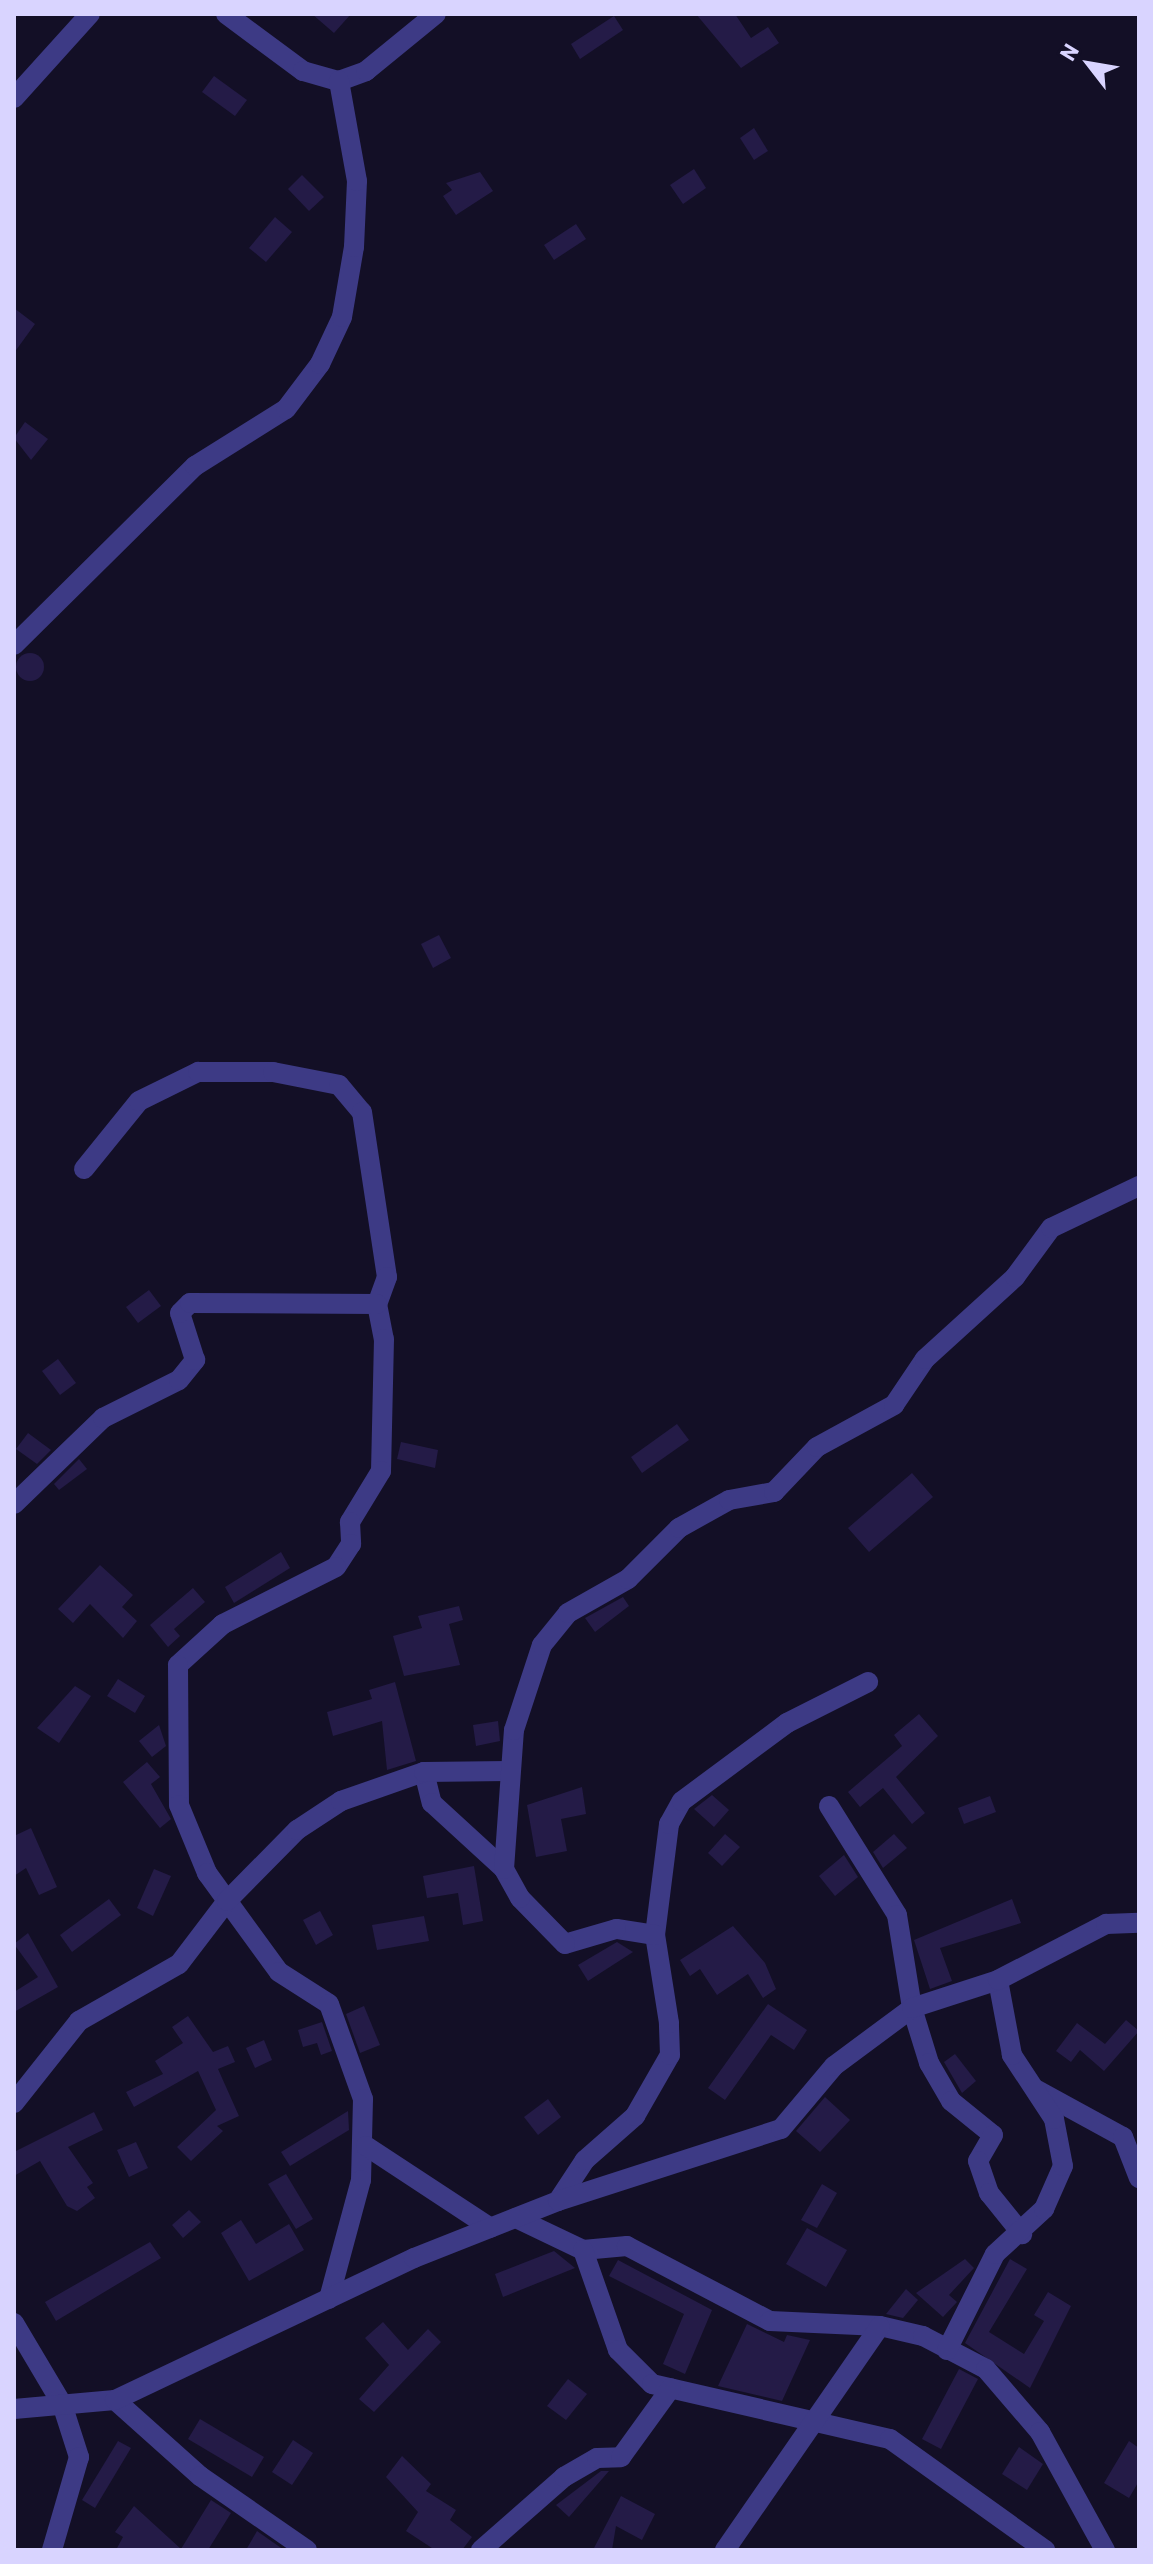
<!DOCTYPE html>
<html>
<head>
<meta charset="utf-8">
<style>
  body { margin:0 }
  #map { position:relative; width:1153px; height:2564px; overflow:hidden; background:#130f26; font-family:Barlow,sans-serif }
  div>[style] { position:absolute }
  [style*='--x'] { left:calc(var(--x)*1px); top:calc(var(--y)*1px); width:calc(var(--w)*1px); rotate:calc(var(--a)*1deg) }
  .building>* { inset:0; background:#241b47 }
  .round { border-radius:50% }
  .minor>* { height:20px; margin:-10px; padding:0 10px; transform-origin:10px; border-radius:10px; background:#3d3a85 }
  span { translate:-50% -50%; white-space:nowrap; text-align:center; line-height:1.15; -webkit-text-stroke:6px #130f26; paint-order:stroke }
  .frame { position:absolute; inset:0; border:16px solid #d9d4ff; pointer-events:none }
  .north { position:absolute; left:1049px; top:24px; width:80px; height:80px; -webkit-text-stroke:6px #130f26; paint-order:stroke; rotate:301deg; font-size:22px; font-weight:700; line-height:32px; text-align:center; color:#d9d4ff }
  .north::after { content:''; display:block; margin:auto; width:28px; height:36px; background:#d9d4ff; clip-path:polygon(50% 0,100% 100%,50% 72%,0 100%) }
</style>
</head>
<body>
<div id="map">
  <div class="building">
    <div style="clip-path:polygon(312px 14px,351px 14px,334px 33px)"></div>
    <div style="clip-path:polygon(696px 14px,735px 14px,751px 38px,768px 27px,779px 43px,741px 68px)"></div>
    <div style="clip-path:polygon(614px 16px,623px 30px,580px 59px,571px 44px)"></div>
    <div style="clip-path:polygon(214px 76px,247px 100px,235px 116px,202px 92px)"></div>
    <div style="clip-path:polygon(754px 128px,768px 151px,754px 160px,740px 138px)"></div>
    <div style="clip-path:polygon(694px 169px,706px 188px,683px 204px,670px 185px)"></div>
    <div style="clip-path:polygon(480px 172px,493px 191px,456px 215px,443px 196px,452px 190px,446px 183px)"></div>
    <div style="clip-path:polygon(302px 175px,324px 197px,309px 211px,288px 189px)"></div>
    <div style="clip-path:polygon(275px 217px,292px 232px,266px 262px,249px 248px)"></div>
    <div style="clip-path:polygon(576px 224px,586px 239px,554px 260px,544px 245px)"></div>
    <div style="clip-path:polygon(14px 308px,35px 324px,14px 353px)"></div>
    <div style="clip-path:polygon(25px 422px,48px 439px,31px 460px,14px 438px)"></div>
    <div class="round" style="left:16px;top:653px;width:28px;height:28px"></div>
    <div style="clip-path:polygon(439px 935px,451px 958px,433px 968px,421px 944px)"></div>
    <div style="clip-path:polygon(149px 1290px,161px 1306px,138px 1323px,126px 1307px)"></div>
    <div style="clip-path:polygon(58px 1359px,76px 1383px,60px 1395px,42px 1371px)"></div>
    <div style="clip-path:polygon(677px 1424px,689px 1440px,642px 1473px,631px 1457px)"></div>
    <div style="clip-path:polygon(28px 1433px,51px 1450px,37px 1464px,16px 1449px)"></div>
    <div style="clip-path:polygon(401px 1442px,438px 1450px,435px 1468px,397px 1459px)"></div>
    <div style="clip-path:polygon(79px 1459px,87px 1469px,59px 1490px,54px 1484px)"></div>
    <div style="clip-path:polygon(912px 1473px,933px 1497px,869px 1552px,848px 1528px)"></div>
    <div style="clip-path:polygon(281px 1552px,290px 1568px,234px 1603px,225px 1587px)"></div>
    <div style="clip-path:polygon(100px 1565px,133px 1595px,122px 1607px,137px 1621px,123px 1638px,90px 1604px,73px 1623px,58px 1609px)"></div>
    <div style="clip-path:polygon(193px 1588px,205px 1602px,174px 1629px,180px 1636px,168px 1647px,150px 1625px)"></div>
    <div style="clip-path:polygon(623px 1597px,629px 1606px,595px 1632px,585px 1618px)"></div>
    <div style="clip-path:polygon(459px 1606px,463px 1620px,449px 1624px,460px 1665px,404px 1676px,393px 1636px,422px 1628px,418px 1616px)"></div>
    <div style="clip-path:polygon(118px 1679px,145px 1696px,135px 1713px,107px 1696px)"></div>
    <div style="clip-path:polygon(395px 1682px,416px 1761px,387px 1770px,382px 1721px,333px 1736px,327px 1712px,372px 1699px,369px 1690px)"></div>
    <div style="clip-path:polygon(75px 1686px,91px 1696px,59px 1743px,37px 1728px)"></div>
    <div style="clip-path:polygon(919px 1714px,938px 1736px,896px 1777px,925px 1813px,912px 1824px,883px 1788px,860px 1807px,848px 1792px,902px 1746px,894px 1735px)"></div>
    <div style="clip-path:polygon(498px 1721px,500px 1741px,476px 1746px,473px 1725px)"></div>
    <div style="clip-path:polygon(159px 1725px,166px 1746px,152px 1757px,139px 1741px)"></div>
    <div style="clip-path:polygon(147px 1762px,160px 1777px,151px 1784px,171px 1819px,160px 1828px,123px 1782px)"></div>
    <div style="clip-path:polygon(582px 1787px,586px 1814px,561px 1819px,567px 1851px,536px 1857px,527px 1805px)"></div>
    <div style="clip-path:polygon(712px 1795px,729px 1810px,714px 1827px,694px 1809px)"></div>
    <div style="clip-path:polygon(990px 1796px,996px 1812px,964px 1824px,958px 1808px)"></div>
    <div style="clip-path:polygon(31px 1828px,57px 1887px,39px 1895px,26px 1868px,14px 1876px,14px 1836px)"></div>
    <div style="clip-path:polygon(725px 1834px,740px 1847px,722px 1866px,708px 1853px)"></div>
    <div style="clip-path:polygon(894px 1834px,907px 1848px,883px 1868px,873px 1852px)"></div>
    <div style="clip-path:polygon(844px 1855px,858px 1877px,835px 1896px,819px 1876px)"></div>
    <div style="clip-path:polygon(474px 1866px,483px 1921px,463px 1925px,458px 1893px,427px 1898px,423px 1876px)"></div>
    <div style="clip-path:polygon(154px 1869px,171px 1876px,153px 1916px,137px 1908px)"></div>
    <div style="clip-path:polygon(109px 1899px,121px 1915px,72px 1952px,60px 1935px)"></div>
    <div style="clip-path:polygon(1012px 1899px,1021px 1923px,940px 1948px,952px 1981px,930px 1989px,914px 1940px)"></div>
    <div style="clip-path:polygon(320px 1911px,333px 1935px,316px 1945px,303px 1920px)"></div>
    <div style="clip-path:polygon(424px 1916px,429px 1941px,377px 1950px,372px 1925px)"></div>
    <div style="clip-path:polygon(733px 1926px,765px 1963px,776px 1989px,763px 1998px,748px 1974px,717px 1995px,700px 1969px,690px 1976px,680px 1960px)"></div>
    <div style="clip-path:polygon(28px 1933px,58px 1987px,14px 2012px,14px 1992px,38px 1977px,14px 1944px)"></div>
    <div style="clip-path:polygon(617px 1942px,633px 1952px,588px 1981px,578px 1965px)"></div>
    <div style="clip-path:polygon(768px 2004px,807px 2030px,794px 2050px,771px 2035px,725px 2100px,708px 2088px)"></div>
    <div style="clip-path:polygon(364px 2006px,380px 2045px,360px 2053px,346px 2014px)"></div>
    <div style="clip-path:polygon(188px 2016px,213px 2052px,228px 2046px,235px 2062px,218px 2069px,239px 2116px,217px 2126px,223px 2131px,191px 2161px,177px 2147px,216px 2110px,198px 2071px,134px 2107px,126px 2092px,163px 2074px,155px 2061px,183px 2043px,172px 2027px)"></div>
    <div style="clip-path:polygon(1126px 2020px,1139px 2031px,1104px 2071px,1080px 2050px,1071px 2062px,1056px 2051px,1077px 2023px,1105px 2044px)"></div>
    <div style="clip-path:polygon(322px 2022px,332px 2051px,321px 2055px,317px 2043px,303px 2047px,298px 2030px)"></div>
    <div style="clip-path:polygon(264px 2040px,272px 2060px,255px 2068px,246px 2048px)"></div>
    <div style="clip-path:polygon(955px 2054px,976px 2081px,962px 2093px,944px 2062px)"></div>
    <div style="clip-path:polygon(825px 2097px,850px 2120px,820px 2152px,796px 2131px)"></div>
    <div style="clip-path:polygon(548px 2099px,561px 2117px,538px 2135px,524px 2117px)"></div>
    <div style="clip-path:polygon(348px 2111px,349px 2130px,290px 2166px,281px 2152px)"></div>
    <div style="clip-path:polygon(94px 2112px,103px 2130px,68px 2147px,93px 2183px,87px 2187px,95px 2198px,77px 2211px,67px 2206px,40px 2161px,14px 2176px,14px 2152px)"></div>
    <div style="clip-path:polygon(136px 2142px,148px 2168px,129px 2177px,117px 2150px)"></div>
    <div style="clip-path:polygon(286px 2174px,313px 2219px,296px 2229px,268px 2184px)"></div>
    <div style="clip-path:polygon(822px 2184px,837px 2193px,817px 2228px,801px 2220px)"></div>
    <div style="clip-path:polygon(189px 2210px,201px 2222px,183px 2238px,172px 2225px)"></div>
    <div style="clip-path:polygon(241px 2220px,256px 2244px,289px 2224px,304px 2250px,249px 2281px,221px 2233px)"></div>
    <div style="clip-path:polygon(807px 2228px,847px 2250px,826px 2287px,786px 2264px)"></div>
    <div style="clip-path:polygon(150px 2242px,161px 2258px,56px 2321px,45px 2302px)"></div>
    <div style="clip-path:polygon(554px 2251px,575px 2268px,503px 2297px,495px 2274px)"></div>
    <div style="clip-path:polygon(965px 2259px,974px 2268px,949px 2295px,957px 2302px,943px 2317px,916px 2293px)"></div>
    <div style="clip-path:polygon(1010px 2259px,1027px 2269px,989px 2332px,1024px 2354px,1044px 2321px,1034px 2315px,1048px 2292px,1071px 2306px,1030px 2388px,965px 2343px)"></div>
    <div style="clip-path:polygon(618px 2260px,712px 2310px,685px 2374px,663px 2364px,684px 2314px,609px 2276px)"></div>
    <div style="clip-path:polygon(906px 2289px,918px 2300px,903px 2318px,886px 2314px)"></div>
    <div style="clip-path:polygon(383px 2322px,408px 2350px,428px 2329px,441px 2342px,374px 2412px,359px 2399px,389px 2365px,365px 2338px)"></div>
    <div style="clip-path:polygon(747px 2324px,784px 2342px,787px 2335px,810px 2340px,782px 2401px,718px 2386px)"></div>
    <div style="clip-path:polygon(959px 2369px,978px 2379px,941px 2449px,922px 2439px)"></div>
    <div style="clip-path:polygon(568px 2379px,587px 2394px,566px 2420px,547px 2406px)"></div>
    <div style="clip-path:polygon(200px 2419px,264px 2457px,252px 2477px,188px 2439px)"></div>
    <div style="clip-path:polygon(293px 2440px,313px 2453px,292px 2485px,272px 2472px)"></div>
    <div style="clip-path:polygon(118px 2441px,131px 2448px,95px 2508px,82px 2500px)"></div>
    <div style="clip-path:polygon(1129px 2441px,1139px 2448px,1139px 2481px,1129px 2498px,1104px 2483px)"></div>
    <div style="clip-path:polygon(1019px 2447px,1043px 2464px,1027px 2490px,1002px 2474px)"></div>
    <div style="clip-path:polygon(402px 2456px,431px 2484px,426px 2491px,456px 2510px,450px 2520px,472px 2537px,462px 2550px,435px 2550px,406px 2531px,418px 2512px,386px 2477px)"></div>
    <div style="clip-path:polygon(601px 2471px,609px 2471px,569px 2517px,556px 2505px)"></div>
    <div style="clip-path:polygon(621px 2496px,655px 2514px,642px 2540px,616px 2526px,612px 2550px,593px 2550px)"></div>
    <div style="clip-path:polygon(211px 2500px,231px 2513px,208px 2550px,116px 2550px,123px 2537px,115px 2532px,134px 2506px,181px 2549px)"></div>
    <div style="clip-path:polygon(257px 2531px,284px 2550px,246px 2550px)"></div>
  </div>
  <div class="minor">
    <div style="--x:226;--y:14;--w:96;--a:36.5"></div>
    <div style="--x:303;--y:71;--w:37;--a:16"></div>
    <div style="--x:339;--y:81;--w:29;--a:-20"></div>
    <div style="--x:366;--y:71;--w:90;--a:-39.2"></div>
    <div style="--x:14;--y:98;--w:113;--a:-47.9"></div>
    <div style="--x:14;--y:645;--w:255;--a:-44.7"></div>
    <div style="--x:195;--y:466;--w:107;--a:-32.1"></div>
    <div style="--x:286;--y:409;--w:56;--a:-52.9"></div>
    <div style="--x:320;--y:364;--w:52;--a:-64.9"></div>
    <div style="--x:342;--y:317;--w:71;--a:-80.3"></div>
    <div style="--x:354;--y:247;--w:66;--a:-87.4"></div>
    <div style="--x:357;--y:181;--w:102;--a:-100.2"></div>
    <div style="--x:84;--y:1169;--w:87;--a:-51"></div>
    <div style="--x:139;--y:1101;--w:66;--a:-26.2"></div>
    <div style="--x:198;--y:1072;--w:75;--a:0"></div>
    <div style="--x:273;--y:1072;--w:67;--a:11.1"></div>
    <div style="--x:339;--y:1085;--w:35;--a:50"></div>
    <div style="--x:362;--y:1112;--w:167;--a:81.4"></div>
    <div style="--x:387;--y:1277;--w:29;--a:110"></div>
    <div style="--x:377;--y:1304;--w:36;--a:79"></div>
    <div style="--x:384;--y:1339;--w:132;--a:91.3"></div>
    <div style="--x:381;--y:1471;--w:60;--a:121.3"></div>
    <div style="--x:350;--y:1522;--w:22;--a:87"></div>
    <div style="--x:351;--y:1544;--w:27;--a:123"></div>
    <div style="--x:336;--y:1567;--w:127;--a:153.2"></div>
    <div style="--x:223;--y:1624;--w:61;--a:137.7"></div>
    <div style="--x:178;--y:1665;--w:140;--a:89.6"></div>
    <div style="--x:179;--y:1805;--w:74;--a:67.6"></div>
    <div style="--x:207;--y:1873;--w:122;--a:54"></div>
    <div style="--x:279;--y:1972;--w:59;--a:32.6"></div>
    <div style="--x:329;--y:2004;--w:101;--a:70.3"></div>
    <div style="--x:363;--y:2099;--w:81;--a:91.4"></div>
    <div style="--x:361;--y:2180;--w:123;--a:105.1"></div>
    <div style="--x:14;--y:1504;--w:124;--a:-44"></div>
    <div style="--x:103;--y:1418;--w:85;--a:-26.6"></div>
    <div style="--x:179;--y:1380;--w:26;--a:-51"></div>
    <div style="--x:195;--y:1360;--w:49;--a:-107.7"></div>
    <div style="--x:180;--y:1313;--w:14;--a:-45"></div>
    <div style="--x:190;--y:1303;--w:187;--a:0.3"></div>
    <div style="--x:424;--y:1772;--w:32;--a:76"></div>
    <div style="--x:432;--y:1803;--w:98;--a:42.5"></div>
    <div style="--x:829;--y:1806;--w:128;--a:58"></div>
    <div style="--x:897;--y:1915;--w:94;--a:80.8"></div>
    <div style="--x:912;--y:2008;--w:58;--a:72.8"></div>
    <div style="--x:929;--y:2063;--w:44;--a:59.9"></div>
    <div style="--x:951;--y:2101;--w:54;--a:39"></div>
    <div style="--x:993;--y:2135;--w:30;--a:120"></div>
    <div style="--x:978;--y:2161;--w:34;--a:71"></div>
    <div style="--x:989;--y:2193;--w:53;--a:51.2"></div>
    <div style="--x:655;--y:1935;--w:112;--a:-82.8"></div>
    <div style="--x:669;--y:1824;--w:26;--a:-61"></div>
    <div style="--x:682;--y:1801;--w:131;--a:-36.6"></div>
    <div style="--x:787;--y:1723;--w:91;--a:-26.8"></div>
    <div style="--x:1037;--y:2090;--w:98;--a:28.7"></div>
    <div style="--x:1123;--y:2137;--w:44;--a:68.7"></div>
    <div style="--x:14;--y:2103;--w:105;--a:-51.6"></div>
    <div style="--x:79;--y:2021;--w:115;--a:-29.7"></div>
    <div style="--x:179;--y:1964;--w:79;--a:-52.7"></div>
    <div style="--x:227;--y:1901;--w:100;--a:-45.4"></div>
    <div style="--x:297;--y:1830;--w:53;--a:-33.4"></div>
    <div style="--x:341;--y:1801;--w:88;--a:-19.3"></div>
    <div style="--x:424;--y:1772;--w:84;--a:-0.7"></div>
    <div style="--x:366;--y:2146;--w:149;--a:33.3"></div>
    <div style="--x:558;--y:2201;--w:49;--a:-56.6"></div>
    <div style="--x:585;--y:2160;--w:67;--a:-41.3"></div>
    <div style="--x:635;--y:2116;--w:70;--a:-60.2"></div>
    <div style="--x:670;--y:2055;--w:32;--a:-92"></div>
    <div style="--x:669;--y:2023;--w:89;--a:-99"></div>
    <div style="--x:655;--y:1935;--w:39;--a:-171"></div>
    <div style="--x:616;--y:1929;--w:53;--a:163.6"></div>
    <div style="--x:565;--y:1944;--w:64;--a:-134.4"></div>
    <div style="--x:520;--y:1898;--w:33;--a:-119"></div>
    <div style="--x:504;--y:1869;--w:139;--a:-85.9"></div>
    <div style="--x:514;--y:1730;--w:89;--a:-71.8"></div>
    <div style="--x:542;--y:1645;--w:41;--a:-50.9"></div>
    <div style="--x:568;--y:1613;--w:69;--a:-29.5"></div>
    <div style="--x:628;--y:1579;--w:72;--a:-45"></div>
    <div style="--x:679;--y:1528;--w:57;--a:-29.2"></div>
    <div style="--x:729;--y:1500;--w:46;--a:-10.1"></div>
    <div style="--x:774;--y:1492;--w:62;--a:-46.3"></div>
    <div style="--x:817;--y:1447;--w:88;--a:-28.6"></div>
    <div style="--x:894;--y:1405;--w:55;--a:-56"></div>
    <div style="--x:925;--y:1359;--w:122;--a:-42.3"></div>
    <div style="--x:1015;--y:1277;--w:61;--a:-53.7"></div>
    <div style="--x:1051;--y:1228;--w:98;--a:-25.5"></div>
    <div style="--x:516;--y:2218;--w:74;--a:25.5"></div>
    <div style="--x:583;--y:2250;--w:44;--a:-5.2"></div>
    <div style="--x:627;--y:2246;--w:161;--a:27.7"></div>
    <div style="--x:770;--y:2321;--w:110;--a:2.6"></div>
    <div style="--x:880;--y:2326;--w:44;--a:13.1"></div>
    <div style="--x:923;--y:2336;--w:71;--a:27.6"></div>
    <div style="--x:986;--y:2369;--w:83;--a:49.4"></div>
    <div style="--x:1040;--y:2432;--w:135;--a:61.2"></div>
    <div style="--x:583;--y:2250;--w:106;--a:70.7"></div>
    <div style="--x:618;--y:2350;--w:48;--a:45"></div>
    <div style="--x:652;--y:2384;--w:244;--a:13"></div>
    <div style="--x:890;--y:2439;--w:191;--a:35.6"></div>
    <div style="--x:14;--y:2323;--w:94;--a:59.3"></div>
    <div style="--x:62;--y:2404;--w:56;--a:72.2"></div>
    <div style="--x:79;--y:2457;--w:97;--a:106.2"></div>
    <div style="--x:947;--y:2350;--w:107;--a:-63.4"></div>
    <div style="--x:995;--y:2254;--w:67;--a:-42.6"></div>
    <div style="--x:1044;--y:2209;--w:47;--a:-66.2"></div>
    <div style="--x:1063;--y:2166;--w:48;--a:-100.8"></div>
    <div style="--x:1054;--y:2119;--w:77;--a:-123.3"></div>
    <div style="--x:1012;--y:2055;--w:76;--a:-100.6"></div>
    <div style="--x:115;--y:2400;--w:114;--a:41.8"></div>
    <div style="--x:200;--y:2476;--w:130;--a:34.7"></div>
    <div style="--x:14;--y:2409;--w:101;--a:-5.1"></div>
    <div style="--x:115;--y:2400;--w:331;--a:-25.4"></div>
    <div style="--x:414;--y:2258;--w:155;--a:-21.6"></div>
    <div style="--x:558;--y:2201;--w:234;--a:-17.9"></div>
    <div style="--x:781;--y:2129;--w:82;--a:-49.9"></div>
    <div style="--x:834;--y:2066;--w:97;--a:-36.6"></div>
    <div style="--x:912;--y:2008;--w:90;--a:-18"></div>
    <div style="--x:998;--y:1980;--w:122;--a:-27.4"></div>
    <div style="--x:1106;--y:1924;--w:33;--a:-2"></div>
    <div style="--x:481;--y:2550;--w:111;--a:-41.3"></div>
    <div style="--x:564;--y:2477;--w:38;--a:-30"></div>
    <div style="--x:597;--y:2458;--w:24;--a:-2"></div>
    <div style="--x:621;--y:2457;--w:85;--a:-54.1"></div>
    <div style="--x:725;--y:2550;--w:272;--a:-55.3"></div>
  </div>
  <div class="frame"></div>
  <div class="north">N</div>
</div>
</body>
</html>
